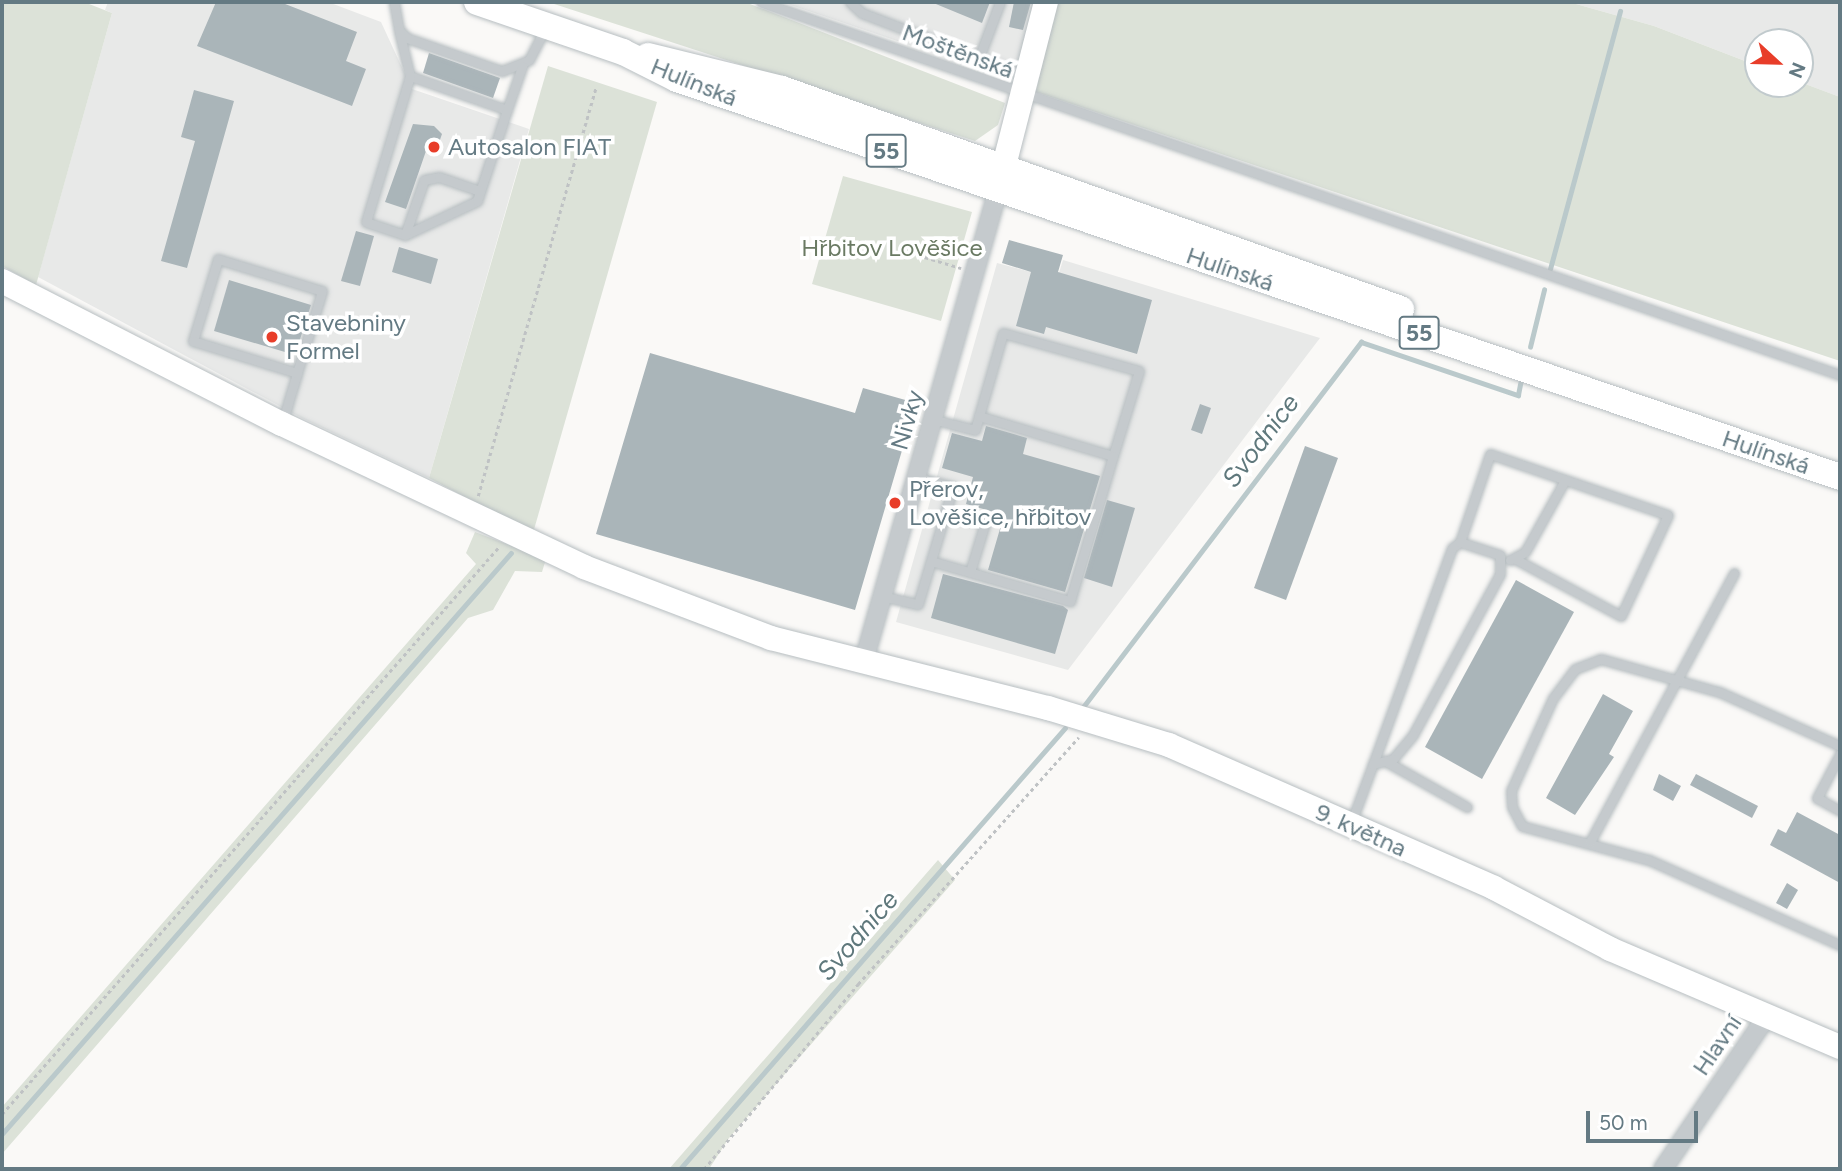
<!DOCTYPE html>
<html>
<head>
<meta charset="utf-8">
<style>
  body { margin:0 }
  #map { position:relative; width:1842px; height:1171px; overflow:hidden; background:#faf9f7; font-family:Figtree,sans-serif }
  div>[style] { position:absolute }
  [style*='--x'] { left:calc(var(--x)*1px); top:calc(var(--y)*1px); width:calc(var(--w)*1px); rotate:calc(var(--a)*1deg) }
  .built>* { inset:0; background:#e8e9e8 }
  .green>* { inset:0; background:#dce2d8 }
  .stream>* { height:4.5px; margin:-2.25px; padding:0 2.25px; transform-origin:2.25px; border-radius:2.25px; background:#bac9cb }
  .building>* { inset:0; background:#aab5b9 }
  .path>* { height:2.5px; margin-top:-1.25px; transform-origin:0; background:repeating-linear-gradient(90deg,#bfc2c4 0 3.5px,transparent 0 7px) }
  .roads { filter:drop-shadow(0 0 2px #b7bec1) drop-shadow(0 0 2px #b7bec1) }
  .lane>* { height:9px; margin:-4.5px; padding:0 4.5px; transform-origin:4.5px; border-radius:4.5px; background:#c5cacd }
  .street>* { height:18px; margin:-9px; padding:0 9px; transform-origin:9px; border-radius:9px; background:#c5cacd }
  .secondary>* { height:24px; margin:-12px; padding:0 12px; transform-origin:12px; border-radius:12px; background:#fff }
  .primary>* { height:26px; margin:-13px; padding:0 13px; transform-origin:13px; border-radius:13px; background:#fff }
  .dots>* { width:19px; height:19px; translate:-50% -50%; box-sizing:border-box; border:4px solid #fff; border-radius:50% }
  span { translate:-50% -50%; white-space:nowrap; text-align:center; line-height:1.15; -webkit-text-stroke:7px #fff; paint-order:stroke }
  .shield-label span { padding:2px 5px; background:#fff; border:2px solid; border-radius:5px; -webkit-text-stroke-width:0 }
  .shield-label { font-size:23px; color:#647a83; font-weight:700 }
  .street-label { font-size:24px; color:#647a83 }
  .poi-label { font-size:24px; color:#647a83 }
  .left { translate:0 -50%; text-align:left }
  .park-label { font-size:24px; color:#6a7a63 }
  .water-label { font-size:26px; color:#5f787c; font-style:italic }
  .frame { position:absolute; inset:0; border:4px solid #647a83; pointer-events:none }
  .north { position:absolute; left:1744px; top:28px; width:70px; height:70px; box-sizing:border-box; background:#fff; border:2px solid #c1cacd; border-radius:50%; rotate:112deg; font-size:19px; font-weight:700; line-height:28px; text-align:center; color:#647a83 }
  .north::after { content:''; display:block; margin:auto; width:24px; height:32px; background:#e83d29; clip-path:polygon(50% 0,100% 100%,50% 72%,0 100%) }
  .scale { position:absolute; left:1586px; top:1111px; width:112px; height:32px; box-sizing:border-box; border:4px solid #647a83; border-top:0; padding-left:9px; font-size:21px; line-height:24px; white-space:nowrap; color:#647a83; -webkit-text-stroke:5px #fff; paint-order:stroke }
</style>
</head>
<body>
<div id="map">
  <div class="built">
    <div style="clip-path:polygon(108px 2px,328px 2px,381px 22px,412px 89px,529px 129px,429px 478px,302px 418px,38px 277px,112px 13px,105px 10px)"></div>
    <div style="clip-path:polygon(782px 2px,1034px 2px,1016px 74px,998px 75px)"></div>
    <div style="clip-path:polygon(1569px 2px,1840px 2px,1840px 97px,1800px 82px,1800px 42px,1758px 42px,1758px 66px,1654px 26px)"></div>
    <div style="clip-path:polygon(1063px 260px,1320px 338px,1068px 670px,896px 622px,997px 263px,1057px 279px)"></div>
  </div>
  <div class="green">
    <div style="clip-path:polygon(2px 2px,84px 2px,112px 13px,36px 285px,2px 266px)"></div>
    <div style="clip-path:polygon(548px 2px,745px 2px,1005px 103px,998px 125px,975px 141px)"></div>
    <div style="clip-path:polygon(1056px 2px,1569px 2px,1654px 26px,1758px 66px,1758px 84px,1800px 82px,1840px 97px,1840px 361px,1036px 92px)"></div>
    <div style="clip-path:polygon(548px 66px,657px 102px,533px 533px,429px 478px)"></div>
    <div style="clip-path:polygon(843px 176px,972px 212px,941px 321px,812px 284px)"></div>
    <div style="clip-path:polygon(475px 532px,546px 559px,542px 572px,515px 571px,493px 610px,468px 618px,2px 1154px,2px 1107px,476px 564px,466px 553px)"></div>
    <div style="clip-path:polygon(938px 860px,955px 880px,729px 1138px,709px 1169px,669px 1169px)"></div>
  </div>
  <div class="stream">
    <div style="--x:1550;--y:269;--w:267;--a:-74.8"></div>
    <div style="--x:1530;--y:347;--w:59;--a:-76.2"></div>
    <div style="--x:1083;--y:707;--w:459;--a:-52.7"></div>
    <div style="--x:1361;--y:342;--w:166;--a:18.7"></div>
    <div style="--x:1518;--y:395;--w:16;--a:-79"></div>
    <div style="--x:2;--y:1134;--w:772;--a:-48.78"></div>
    <div style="--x:680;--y:1169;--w:585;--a:-48.88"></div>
  </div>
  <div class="building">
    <div style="clip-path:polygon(216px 2px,280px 2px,357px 32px,346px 61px,366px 69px,352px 106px,197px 46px)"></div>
    <div style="clip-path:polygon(931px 2px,990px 2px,982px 23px)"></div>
    <div style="clip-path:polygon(1014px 2px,1031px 2px,1023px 30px,1009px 27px)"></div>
    <div style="clip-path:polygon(429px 53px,500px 78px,493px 98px,423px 73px)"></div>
    <div style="clip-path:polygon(194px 90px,234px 101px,187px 268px,161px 261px,195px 141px,181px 137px)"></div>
    <div style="clip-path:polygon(413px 124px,434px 126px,442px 134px,435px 154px,426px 151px,406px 209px,385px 202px)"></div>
    <div style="clip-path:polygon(356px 231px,374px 236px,360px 286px,341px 281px)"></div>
    <div style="clip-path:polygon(1009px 240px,1063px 255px,1058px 272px,1152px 300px,1137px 354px,1046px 327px,1044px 334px,1016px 326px,1031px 272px,1002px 263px)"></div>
    <div style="clip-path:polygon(399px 247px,438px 259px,431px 284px,392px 272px)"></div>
    <div style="clip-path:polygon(229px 280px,311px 305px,295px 355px,214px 331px)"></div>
    <div style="clip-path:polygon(650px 353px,855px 413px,863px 388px,916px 403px,855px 610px,596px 534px)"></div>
    <div style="clip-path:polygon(1200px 404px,1211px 408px,1202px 434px,1191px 430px)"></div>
    <div style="clip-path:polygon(986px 426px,1027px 438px,1023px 454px,1100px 476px,1065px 592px,988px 570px,1004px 515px,966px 504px,973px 477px,942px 468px,952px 433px,982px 441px)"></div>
    <div style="clip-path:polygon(1305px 446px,1338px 458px,1286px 600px,1254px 588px)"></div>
    <div style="clip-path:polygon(1107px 500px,1135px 508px,1112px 587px,1084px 578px)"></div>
    <div style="clip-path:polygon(943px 574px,1063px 606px,1068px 610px,1055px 654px,931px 618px)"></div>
    <div style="clip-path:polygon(1516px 580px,1574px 612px,1482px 779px,1425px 747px)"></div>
    <div style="clip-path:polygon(1603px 694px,1633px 711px,1609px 754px,1614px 757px,1575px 815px,1546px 798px)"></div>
    <div style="clip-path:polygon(1659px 774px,1681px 786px,1673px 801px,1653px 790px)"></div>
    <div style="clip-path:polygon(1696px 774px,1758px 806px,1752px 818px,1690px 785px)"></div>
    <div style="clip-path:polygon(1797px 812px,1840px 835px,1840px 883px,1770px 845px,1778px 829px,1786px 833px)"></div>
    <div style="clip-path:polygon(1787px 883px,1798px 890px,1787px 909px,1776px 903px)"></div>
  </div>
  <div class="path">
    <div style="--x:898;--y:249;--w:66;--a:16.8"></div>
    <div style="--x:478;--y:496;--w:425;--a:-73.9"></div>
    <div style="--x:2;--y:1114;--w:753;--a:-48.77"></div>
    <div style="--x:704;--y:1169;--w:241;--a:-50.2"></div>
    <div style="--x:858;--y:984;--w:331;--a:-48.2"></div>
  </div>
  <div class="roads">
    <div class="lane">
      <div style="--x:394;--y:2;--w:28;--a:80"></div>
      <div style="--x:399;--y:30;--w:11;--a:45"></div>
      <div style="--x:407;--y:38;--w:101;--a:19.2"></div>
      <div style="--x:502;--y:71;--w:29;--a:-22"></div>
      <div style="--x:529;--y:60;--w:36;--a:-63"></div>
      <div style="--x:761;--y:2;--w:1142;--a:19.07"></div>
      <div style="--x:850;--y:2;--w:16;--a:43"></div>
      <div style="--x:862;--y:13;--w:176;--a:21"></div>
      <div style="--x:399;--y:31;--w:46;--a:76.3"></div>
      <div style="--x:410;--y:76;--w:103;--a:19.3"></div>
      <div style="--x:507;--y:110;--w:46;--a:-70.8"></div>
      <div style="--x:980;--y:55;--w:57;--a:-69.3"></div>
      <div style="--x:410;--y:76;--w:152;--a:106.8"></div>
      <div style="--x:366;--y:222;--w:41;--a:18.4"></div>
      <div style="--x:405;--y:235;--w:80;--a:-25.3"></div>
      <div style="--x:477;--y:201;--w:96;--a:-71.8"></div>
      <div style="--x:405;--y:235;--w:58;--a:-70.9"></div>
      <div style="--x:424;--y:180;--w:15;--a:-11"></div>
      <div style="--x:439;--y:177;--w:43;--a:18.9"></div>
      <div style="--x:932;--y:419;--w:44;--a:14.3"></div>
      <div style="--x:975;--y:430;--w:15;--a:-74"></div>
      <div style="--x:979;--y:416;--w:86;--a:-73.9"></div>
      <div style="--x:1003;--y:333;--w:141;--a:15.6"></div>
      <div style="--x:1139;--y:371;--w:89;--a:107"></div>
      <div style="--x:1113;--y:456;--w:140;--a:-163.4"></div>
      <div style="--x:283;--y:421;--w:19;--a:-74"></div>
      <div style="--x:288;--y:403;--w:31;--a:-73"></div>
      <div style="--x:297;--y:373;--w:86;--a:-73"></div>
      <div style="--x:322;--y:291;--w:109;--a:-162.9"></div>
      <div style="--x:218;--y:259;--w:86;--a:107"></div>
      <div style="--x:193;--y:341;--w:109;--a:17.1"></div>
      <div style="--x:916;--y:477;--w:38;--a:15"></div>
      <div style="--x:953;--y:487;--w:77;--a:106.6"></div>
      <div style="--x:931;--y:561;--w:145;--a:16.1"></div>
      <div style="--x:1070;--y:601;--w:151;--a:-73.5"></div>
      <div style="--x:946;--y:512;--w:41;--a:15.8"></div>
      <div style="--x:985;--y:523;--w:51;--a:107"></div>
      <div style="--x:1460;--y:542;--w:93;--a:-71.2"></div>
      <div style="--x:1490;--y:454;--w:188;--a:18.9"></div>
      <div style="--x:1668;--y:515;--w:111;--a:115"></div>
      <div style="--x:1621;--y:616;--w:120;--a:-151.7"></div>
      <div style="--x:1510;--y:560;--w:17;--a:-28"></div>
      <div style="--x:1525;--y:552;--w:82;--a:-60.9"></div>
      <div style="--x:882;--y:596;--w:37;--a:13"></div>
      <div style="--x:918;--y:604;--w:45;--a:-73.2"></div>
      <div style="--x:1840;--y:746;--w:133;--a:-155.9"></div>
      <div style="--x:1719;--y:692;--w:123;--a:-164.4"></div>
      <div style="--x:1601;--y:659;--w:28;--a:159"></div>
      <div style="--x:1575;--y:669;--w:36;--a:127"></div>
      <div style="--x:1553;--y:698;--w:102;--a:114.3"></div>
      <div style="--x:1511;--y:791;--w:16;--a:86"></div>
      <div style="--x:1512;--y:807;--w:21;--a:62"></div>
      <div style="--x:1522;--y:826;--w:131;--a:15"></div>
      <div style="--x:1649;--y:860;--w:209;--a:24"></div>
      <div style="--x:1840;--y:754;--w:50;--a:117.6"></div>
      <div style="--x:1817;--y:798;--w:26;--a:29"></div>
      <div style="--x:1387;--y:762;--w:92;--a:29.4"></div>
      <div style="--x:1351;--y:823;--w:63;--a:-69.6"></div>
      <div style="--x:1373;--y:764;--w:230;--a:-69.9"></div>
      <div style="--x:1452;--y:548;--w:10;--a:-37"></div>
      <div style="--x:1460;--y:542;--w:42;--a:18"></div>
      <div style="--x:1500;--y:555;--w:19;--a:90"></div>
      <div style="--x:1500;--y:574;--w:183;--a:118.4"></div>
      <div style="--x:1413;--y:735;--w:31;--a:130"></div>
      <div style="--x:1393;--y:759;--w:21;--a:166"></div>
      <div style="--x:1590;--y:842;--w:305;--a:-61.8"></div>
    </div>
    <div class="street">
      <div style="--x:863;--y:664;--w:494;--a:-74.1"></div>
      <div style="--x:1663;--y:1169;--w:181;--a:-55.8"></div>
    </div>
    <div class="secondary">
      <div style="--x:999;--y:185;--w:189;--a:-75.6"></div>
      <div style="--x:2;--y:281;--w:314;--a:27.1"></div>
      <div style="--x:282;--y:424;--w:334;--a:25.3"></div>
      <div style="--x:584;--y:567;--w:200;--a:20.8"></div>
      <div style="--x:771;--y:638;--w:286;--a:14.2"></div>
      <div style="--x:1048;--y:708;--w:127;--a:17"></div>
      <div style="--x:1169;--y:745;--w:355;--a:23.7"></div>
      <div style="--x:1494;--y:888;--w:131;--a:27.7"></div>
      <div style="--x:1610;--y:949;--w:250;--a:23.1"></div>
    </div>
    <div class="primary">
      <div style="--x:477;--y:2;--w:154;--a:18.9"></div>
      <div style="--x:623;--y:52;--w:60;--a:26.6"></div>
      <div style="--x:677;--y:79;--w:1229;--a:18.89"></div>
      <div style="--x:648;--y:56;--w:138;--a:13.8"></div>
      <div style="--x:782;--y:89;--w:657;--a:19.57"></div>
    </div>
  </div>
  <div class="dots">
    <div style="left:434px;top:147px;background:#e83d29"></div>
    <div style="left:272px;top:337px;background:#e83d29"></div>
    <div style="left:895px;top:503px;background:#e83d29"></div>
  </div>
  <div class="shield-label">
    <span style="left:886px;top:151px">55</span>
    <span style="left:1419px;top:333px">55</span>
  </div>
  <div class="street-label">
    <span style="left:958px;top:51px;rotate:20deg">Moštěnská</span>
    <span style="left:694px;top:82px;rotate:22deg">Hulínská</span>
    <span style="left:1230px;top:269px;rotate:19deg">Hulínská</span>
    <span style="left:907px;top:420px;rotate:-74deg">Nivky</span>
    <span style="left:1766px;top:452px;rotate:19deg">Hulínská</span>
    <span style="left:1361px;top:830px;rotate:24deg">9. května</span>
    <span style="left:1717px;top:1045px;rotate:-56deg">Hlavní</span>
  </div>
  <div class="poi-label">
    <span class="left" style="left:448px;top:147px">Autosalon FIAT</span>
    <span class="left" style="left:286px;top:337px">Stavebniny<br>Formel</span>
    <span class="left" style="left:909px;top:503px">Přerov,<br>Lověšice, hřbitov</span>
  </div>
  <div class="park-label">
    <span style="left:892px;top:248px">Hřbitov Lověšice</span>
  </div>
  <div class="water-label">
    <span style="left:1261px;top:441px;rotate:-53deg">Svodnice</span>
    <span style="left:858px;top:936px;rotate:-49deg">Svodnice</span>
  </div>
  <div class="frame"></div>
  <div class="north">N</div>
  <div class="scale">50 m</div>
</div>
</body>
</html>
